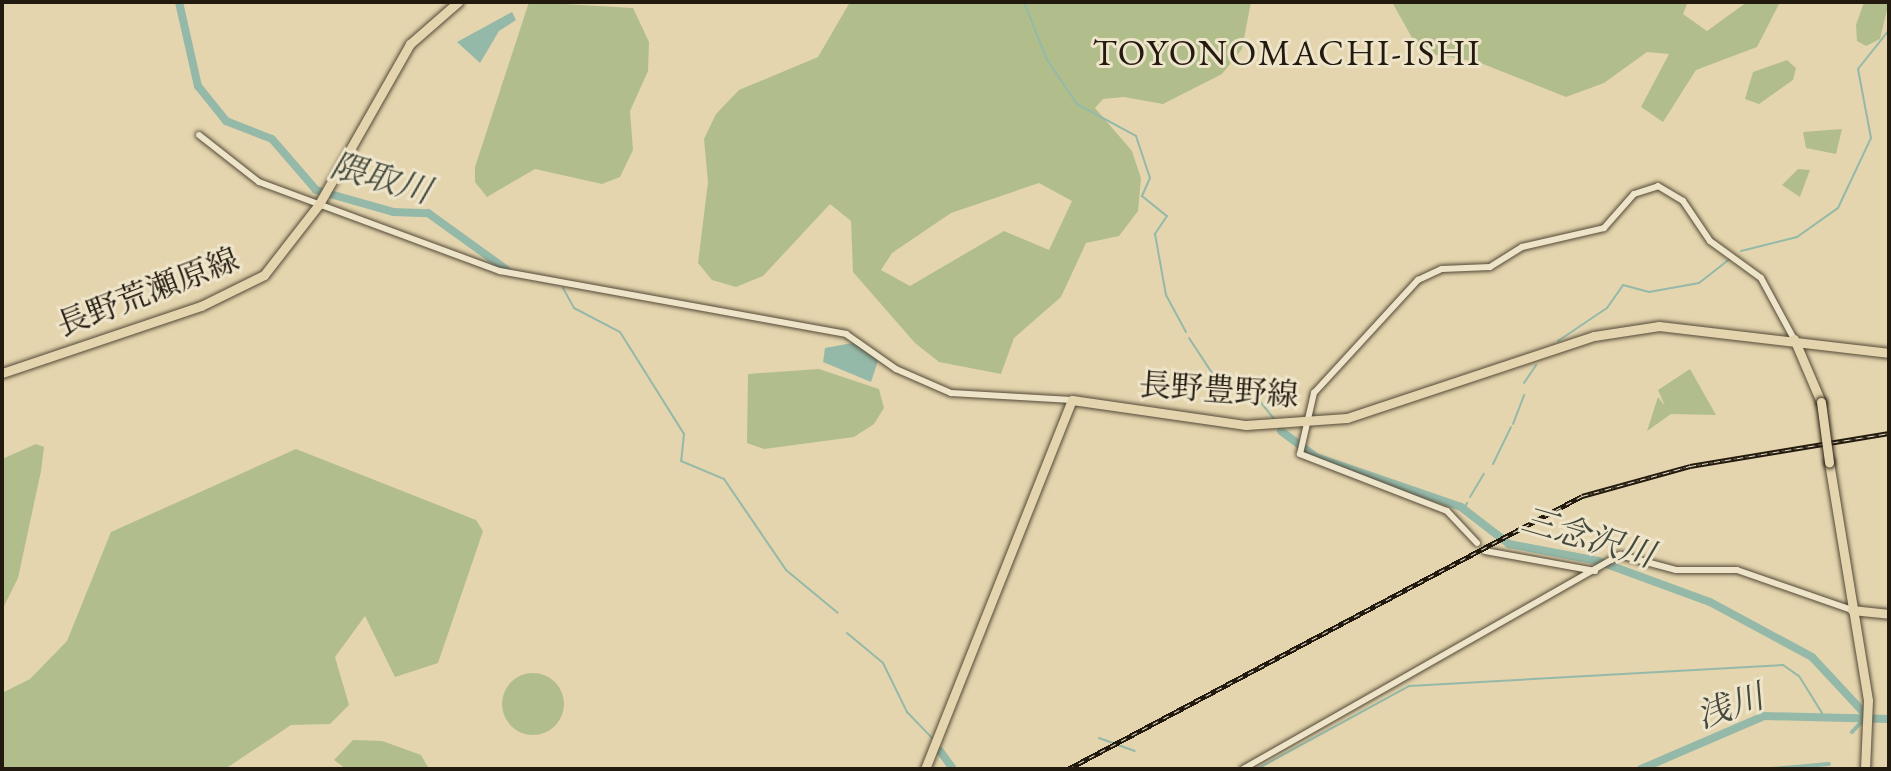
<!DOCTYPE html>
<html>
<head>
<meta charset="utf-8">
<style>
  body { margin:0 }
  #map { position:relative; width:1891px; height:771px; overflow:hidden; background:#e4d5ae; font-family:"EB Garamond","Noto Serif JP",serif }
  div>[style] { position:absolute }
  [style*='--x'] { left:calc(var(--x)*1px); top:calc(var(--y)*1px); width:calc(var(--w)*1px); rotate:calc(var(--a)*1deg) }
  .green>* { inset:0; background:#b1be8c }
  .round { border-radius:50% }
  .water>* { inset:0; background:#95b9a9 }
  .stream>* { height:2px; margin:-1px; padding:0 1px; transform-origin:1px; border-radius:1px; background:#95b9a9 }
  .canal>* { height:4px; margin:-2px; padding:0 2px; transform-origin:2px; border-radius:2px; background:#95b9a9 }
  .river>* { height:8px; margin:-4px; padding:0 4px; transform-origin:4px; border-radius:4px; background:#95b9a9 }
  .roads { filter:drop-shadow(0 0 2px #534937) drop-shadow(0 0 2px #534937) }
  .minor>* { height:6px; margin:-3px; padding:0 3px; transform-origin:3px; border-radius:3px; background:#ede4ca }
  .major>* { height:9px; margin:-4.5px; padding:0 4.5px; transform-origin:4.5px; border-radius:4.5px; background:#e4d5ae }
  .rail>* { height:5px; margin-top:-2.5px; transform-origin:0; background:repeating-linear-gradient(90deg,#ede4ca 0 6px,#231a0f 0 12px); box-sizing:border-box; border-block:2px solid #231a0f }
  .bridges { filter:drop-shadow(0 0 2px #231a0f) drop-shadow(0 0 2px #231a0f) }
  .major-bridge>* { height:9px; margin:-4.5px; padding:0 4.5px; transform-origin:4.5px; border-radius:4.5px; background:#e4d5ae }
  span { translate:-50% -50%; white-space:nowrap; text-align:center; line-height:1.15; -webkit-text-stroke:6px #ede4ca; paint-order:stroke }
  .street-label { font-size:32px; color:#231a0f }
  .water-label { font-size:34px; color:#454a3d; font-style:italic }
  .quarter-label { font-size:36px; color:#231a0f; letter-spacing:2px }
  .frame { position:absolute; inset:0; border:4px solid #231a0f; pointer-events:none }
</style>
</head>
<body>
<div id="map">
  <div class="green">
    <div style="clip-path:polygon(529px 2px,633px 8px,649px 42px,648px 71px,630px 111px,633px 150px,620px 177px,602px 184px,535px 169px,487px 197px,475px 182px,475px 167px)"></div>
    <div style="clip-path:polygon(evenodd,850px 2px,1251px 2px,1242px 49px,1222px 74px,1163px 104px,1124px 97px,1103px 99px,1095px 108px,1132px 151px,1141px 178px,1138px 211px,1119px 236px,1086px 243px,1061px 297px,1014px 338px,1001px 374px,939px 362px,915px 343px,853px 272px,851px 221px,830px 204px,763px 276px,736px 287px,712px 280px,698px 263px,708px 182px,704px 139px,716px 114px,739px 90px,818px 57px,850px 2px,1039px 183px,1072px 201px,1049px 250px,1004px 231px,910px 286px,881px 270px,892px 253px,951px 213px,1039px 183px)"></div>
    <div style="clip-path:polygon(1392px 2px,1688px 2px,1683px 14px,1707px 31px,1747px 2px,1780px 2px,1757px 47px,1696px 70px,1663px 122px,1641px 107px,1669px 54px,1647px 52px,1604px 83px,1566px 97px,1478px 62px,1420px 52px)"></div>
    <div style="clip-path:polygon(1864px 2px,1889px 2px,1880px 39px,1866px 46px,1857px 41px,1856px 25px)"></div>
    <div style="clip-path:polygon(1787px 60px,1796px 68px,1793px 80px,1759px 104px,1745px 99px,1753px 72px)"></div>
    <div style="clip-path:polygon(1842px 129px,1836px 154px,1806px 148px,1803px 132px)"></div>
    <div style="clip-path:polygon(1798px 169px,1810px 170px,1800px 197px,1782px 185px)"></div>
    <div style="clip-path:polygon(819px 369px,879px 389px,884px 408px,874px 424px,854px 437px,764px 449px,747px 443px,748px 374px)"></div>
    <div style="clip-path:polygon(1690px 369px,1716px 415px,1671px 414px,1647px 431px,1658px 397px,1665px 406px,1658px 390px)"></div>
    <div style="clip-path:polygon(36px 444px,44px 447px,41px 471px,18px 578px,2px 610px,2px 459px)"></div>
    <div style="clip-path:polygon(296px 449px,476px 520px,483px 531px,438px 663px,395px 677px,365px 616px,335px 657px,349px 705px,330px 724px,291px 725px,225px 769px,2px 769px,2px 693px,30px 679px,67px 641px,111px 532px)"></div>
    <div class="round" style="left:502px;top:673px;width:62px;height:62px"></div>
    <div style="clip-path:polygon(353px 740px,382px 741px,421px 755px,429px 769px,346px 769px,334px 760px)"></div>
  </div>
  <div class="water">
    <div style="clip-path:polygon(512px 12px,516px 20px,499px 31px,480px 63px,457px 42px)"></div>
    <div style="clip-path:polygon(858px 342px,878px 361px,871px 382px,823px 362px,825px 348px)"></div>
  </div>
  <div class="stream">
    <div style="--x:1024;--y:2;--w:62;--a:68.4"></div>
    <div style="--x:1047;--y:60;--w:53;--a:55.7"></div>
    <div style="--x:1077;--y:104;--w:67;--a:28.5"></div>
    <div style="--x:1136;--y:136;--w:44;--a:71.6"></div>
    <div style="--x:1150;--y:178;--w:20;--a:114"></div>
    <div style="--x:1142;--y:196;--w:32;--a:39"></div>
    <div style="--x:1167;--y:216;--w:22;--a:124"></div>
    <div style="--x:1155;--y:234;--w:62;--a:79.8"></div>
    <div style="--x:1166;--y:295;--w:42;--a:61.6"></div>
    <div style="--x:1741;--y:251;--w:58;--a:-14"></div>
    <div style="--x:1797;--y:237;--w:50;--a:-35.3"></div>
    <div style="--x:1838;--y:208;--w:77;--a:-64.8"></div>
    <div style="--x:1871;--y:138;--w:70;--a:-100.7"></div>
    <div style="--x:1858;--y:69;--w:50;--a:-51.5"></div>
    <div style="--x:563;--y:288;--w:23;--a:61"></div>
    <div style="--x:574;--y:308;--w:52;--a:27.6"></div>
    <div style="--x:620;--y:332;--w:120;--a:57.9"></div>
    <div style="--x:684;--y:434;--w:27;--a:96"></div>
    <div style="--x:681;--y:461;--w:47;--a:22.7"></div>
    <div style="--x:724;--y:479;--w:110;--a:55.7"></div>
    <div style="--x:786;--y:570;--w:67;--a:39.6"></div>
    <div style="--x:1189;--y:338;--w:49;--a:56.6"></div>
    <div style="--x:1216;--y:379;--w:47;--a:25.5"></div>
    <div style="--x:1258;--y:399;--w:26;--a:51"></div>
    <div style="--x:1558;--y:341;--w:59;--a:-34"></div>
    <div style="--x:1607;--y:308;--w:28;--a:-55"></div>
    <div style="--x:1623;--y:285;--w:27;--a:15"></div>
    <div style="--x:1649;--y:292;--w:51;--a:-10.2"></div>
    <div style="--x:1699;--y:283;--w:39;--a:-38"></div>
    <div style="--x:1524;--y:383;--w:22;--a:-56"></div>
    <div style="--x:1513;--y:424;--w:31;--a:-69"></div>
    <div style="--x:1493;--y:464;--w:41;--a:-64.1"></div>
    <div style="--x:1470;--y:497;--w:27;--a:-59"></div>
    <div style="--x:1464;--y:509;--w:7;--a:-63"></div>
    <div style="--x:847;--y:633;--w:47;--a:39.8"></div>
    <div style="--x:883;--y:663;--w:55;--a:63.9"></div>
    <div style="--x:907;--y:712;--w:36;--a:46"></div>
    <div style="--x:1099;--y:738;--w:38;--a:20"></div>
    <div style="--x:1257;--y:769;--w:173;--a:-28.6"></div>
    <div style="--x:1409;--y:686;--w:375;--a:-3.2"></div>
    <div style="--x:1783;--y:665;--w:19;--a:35"></div>
    <div style="--x:1799;--y:676;--w:44;--a:58.1"></div>
    <div style="--x:1818;--y:769;--w:4;--a:-76"></div>
  </div>
  <div class="canal">
    <div style="--x:1852;--y:732;--w:18;--a:-47"></div>
    <div style="--x:1771;--y:769;--w:58;--a:-4.9"></div>
  </div>
  <div class="river">
    <div style="--x:179;--y:2;--w:86;--a:77.3"></div>
    <div style="--x:198;--y:86;--w:45;--a:51.3"></div>
    <div style="--x:226;--y:121;--w:49;--a:21.4"></div>
    <div style="--x:272;--y:139;--w:67;--a:49.2"></div>
    <div style="--x:316;--y:190;--w:80;--a:15.9"></div>
    <div style="--x:393;--y:212;--w:35;--a:2"></div>
    <div style="--x:428;--y:213;--w:97;--a:35.8"></div>
    <div style="--x:1281;--y:431;--w:44;--a:36.6"></div>
    <div style="--x:1316;--y:457;--w:153;--a:19"></div>
    <div style="--x:1461;--y:507;--w:61;--a:37.6"></div>
    <div style="--x:1509;--y:544;--w:91;--a:10.8"></div>
    <div style="--x:1598;--y:561;--w:119;--a:20.1"></div>
    <div style="--x:1710;--y:602;--w:116;--a:28.3"></div>
    <div style="--x:1812;--y:657;--w:81;--a:47"></div>
    <div style="--x:940;--y:751;--w:22;--a:54"></div>
    <div style="--x:1641;--y:769;--w:134;--a:-23.3"></div>
    <div style="--x:1764;--y:716;--w:125;--a:1.4"></div>
  </div>
  <div class="roads">
    <div class="minor">
      <div style="--x:199;--y:135;--w:76;--a:38.1"></div>
      <div style="--x:259;--y:182;--w:257;--a:20.3"></div>
      <div style="--x:500;--y:271;--w:352;--a:10.3"></div>
      <div style="--x:846;--y:334;--w:61;--a:35"></div>
      <div style="--x:896;--y:369;--w:60;--a:23.6"></div>
      <div style="--x:951;--y:393;--w:121;--a:3.3"></div>
      <div style="--x:1477;--y:543;--w:44;--a:-133.2"></div>
      <div style="--x:1447;--y:511;--w:158;--a:-158.8"></div>
      <div style="--x:1300;--y:454;--w:63;--a:-77.1"></div>
      <div style="--x:1314;--y:393;--w:154;--a:-47.4"></div>
      <div style="--x:1418;--y:280;--w:26;--a:-25"></div>
      <div style="--x:1442;--y:269;--w:48;--a:-2.4"></div>
      <div style="--x:1490;--y:267;--w:38;--a:-32"></div>
      <div style="--x:1522;--y:247;--w:84;--a:-13"></div>
      <div style="--x:1604;--y:228;--w:45;--a:-48.6"></div>
      <div style="--x:1634;--y:194;--w:25;--a:-18"></div>
      <div style="--x:1658;--y:186;--w:29;--a:31"></div>
      <div style="--x:1683;--y:201;--w:48;--a:56"></div>
      <div style="--x:1710;--y:241;--w:63;--a:36"></div>
      <div style="--x:1761;--y:278;--w:69;--a:61.6"></div>
      <div style="--x:1485;--y:551;--w:112;--a:10.3"></div>
      <div style="--x:1243;--y:769;--w:434;--a:-29.6"></div>
      <div style="--x:1620;--y:555;--w:58;--a:15"></div>
      <div style="--x:1676;--y:570;--w:61;--a:0"></div>
      <div style="--x:1737;--y:570;--w:122;--a:19.2"></div>
    </div>
    <div class="major">
      <div style="--x:1794;--y:339;--w:69;--a:66.8"></div>
      <div style="--x:2;--y:373;--w:210;--a:-18.6"></div>
      <div style="--x:201;--y:306;--w:70;--a:-26.2"></div>
      <div style="--x:264;--y:275;--w:90;--a:-52.2"></div>
      <div style="--x:319;--y:204;--w:184;--a:-60.4"></div>
      <div style="--x:410;--y:44;--w:64;--a:-41.2"></div>
      <div style="--x:1829;--y:462;--w:241;--a:80.7"></div>
      <div style="--x:1868;--y:700;--w:69;--a:92.5"></div>
      <div style="--x:1852;--y:610;--w:37;--a:6"></div>
      <div style="--x:925;--y:769;--w:397;--a:-68.3"></div>
      <div style="--x:1072;--y:400;--w:176;--a:8.2"></div>
      <div style="--x:1246;--y:425;--w:101;--a:-4"></div>
      <div style="--x:1347;--y:418;--w:260;--a:-18.4"></div>
      <div style="--x:1594;--y:336;--w:66;--a:-8.7"></div>
      <div style="--x:1659;--y:326;--w:232;--a:6.7"></div>
    </div>
  </div>
  <div class="rail">
    <div style="--x:1068;--y:769;--w:582;--a:-27.97"></div>
    <div style="--x:1582;--y:496;--w:112;--a:-15.5"></div>
    <div style="--x:1690;--y:466;--w:202;--a:-9.4"></div>
  </div>
  <div class="bridges">
    <div class="major-bridge">
      <div style="--x:1821;--y:402;--w:61;--a:82.4"></div>
    </div>
  </div>
  <div class="street-label">
    <span style="left:148px;top:292px;rotate:-21deg">長野荒瀬原線</span>
    <span style="left:1219px;top:390px;rotate:4deg">長野豊野線</span>
  </div>
  <div class="water-label">
    <span style="left:381px;top:178px;rotate:16deg">隈取川</span>
    <span style="left:1588px;top:537px;rotate:16deg">三念沢川</span>
    <span style="left:1730px;top:706px;rotate:-19deg">浅川</span>
  </div>
  <div class="quarter-label">
    <span style="left:1287px;top:53px">TOYONOMACHI-ISHI</span>
  </div>
  <div class="frame"></div>
</div>
</body>
</html>
